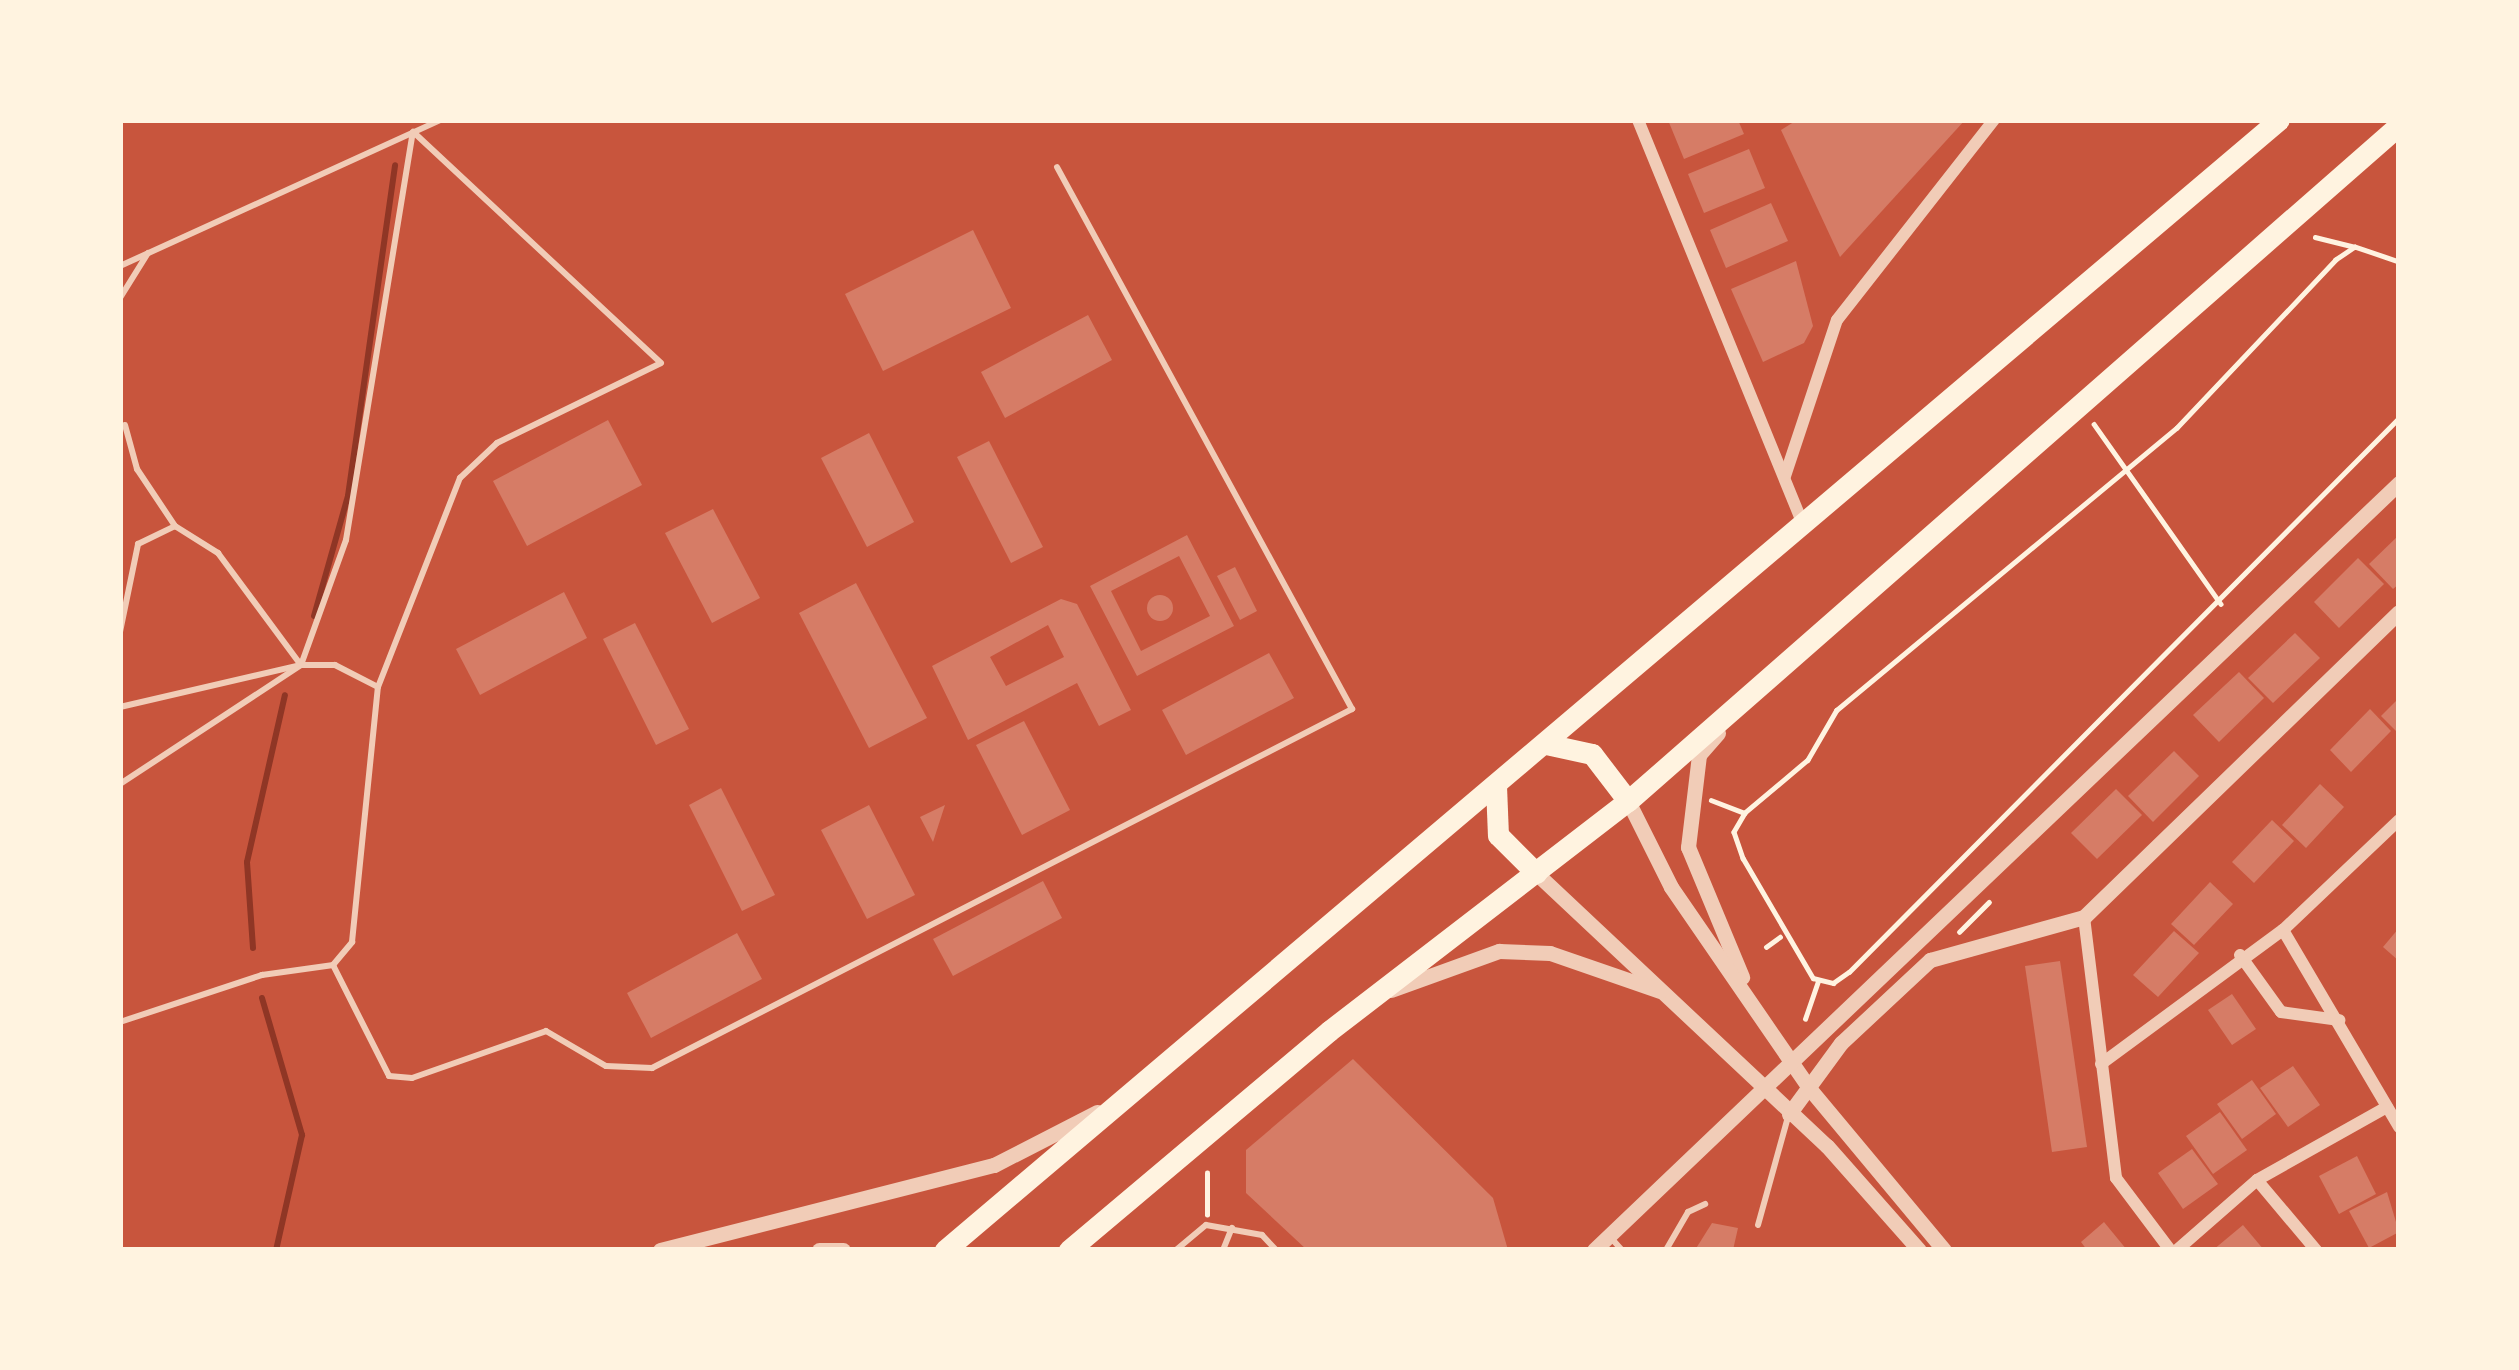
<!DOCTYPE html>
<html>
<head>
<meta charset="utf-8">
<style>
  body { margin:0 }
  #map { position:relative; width:2519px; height:1370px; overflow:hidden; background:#c8553d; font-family:Signika,sans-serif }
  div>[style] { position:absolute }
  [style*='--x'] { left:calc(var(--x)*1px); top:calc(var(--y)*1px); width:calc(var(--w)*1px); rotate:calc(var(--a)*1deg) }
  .stream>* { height:6px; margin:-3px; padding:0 3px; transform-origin:3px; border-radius:3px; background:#8f3625 }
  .building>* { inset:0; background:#d67c66 }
  .round { border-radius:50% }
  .path>* { height:4.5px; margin:-2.25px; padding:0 2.25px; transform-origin:2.25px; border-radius:2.25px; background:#fff3e0 }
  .service>* { height:6px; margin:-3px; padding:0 3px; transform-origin:3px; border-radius:3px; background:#f1ccb7 }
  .minor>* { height:12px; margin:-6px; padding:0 6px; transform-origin:6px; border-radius:6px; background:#f1ccb7 }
  .tertiary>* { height:15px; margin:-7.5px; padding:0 7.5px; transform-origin:7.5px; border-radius:7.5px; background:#f1ccb7 }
  .trunk>* { height:21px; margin:-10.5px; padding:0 10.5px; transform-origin:10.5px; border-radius:10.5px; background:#fff3e0 }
  span { translate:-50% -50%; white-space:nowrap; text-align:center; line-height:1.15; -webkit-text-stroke:10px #fff3e0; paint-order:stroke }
  .frame { position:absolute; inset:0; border:123px solid #fff3e0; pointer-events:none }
</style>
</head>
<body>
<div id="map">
  <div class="stream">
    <div style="--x:314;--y:616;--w:125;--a:-74.2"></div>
    <div style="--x:348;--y:496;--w:334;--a:-81.9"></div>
    <div style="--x:253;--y:948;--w:86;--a:-94"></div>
    <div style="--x:247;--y:862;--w:171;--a:-77.2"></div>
    <div style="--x:262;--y:998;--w:143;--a:73.7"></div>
    <div style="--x:302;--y:1135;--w:118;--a:102.7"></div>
  </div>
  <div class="building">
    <div style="clip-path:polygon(1668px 120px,1738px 120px,1744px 134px,1684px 159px)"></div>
    <div style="clip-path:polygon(1797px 120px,1965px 120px,1840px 257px,1781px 130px)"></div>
    <div style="clip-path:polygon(1749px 149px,1765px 188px,1704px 213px,1688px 174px)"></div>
    <div style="clip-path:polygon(1771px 203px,1788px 241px,1726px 268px,1710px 230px)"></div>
    <div style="clip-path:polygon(973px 230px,1011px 308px,883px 371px,845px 294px)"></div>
    <div style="clip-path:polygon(1796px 261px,1813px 326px,1804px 343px,1763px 362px,1731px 289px)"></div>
    <div style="clip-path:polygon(1088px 315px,1112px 360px,1005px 418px,981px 372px)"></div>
    <div style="clip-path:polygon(608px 420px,642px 485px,527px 546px,493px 481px)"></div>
    <div style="clip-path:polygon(869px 433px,914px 522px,867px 547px,821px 458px)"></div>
    <div style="clip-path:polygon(989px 441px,1043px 547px,1011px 563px,957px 457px)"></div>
    <div style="clip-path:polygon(713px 509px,760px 598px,712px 623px,665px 533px)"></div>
    <div style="clip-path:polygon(evenodd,1187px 535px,1234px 626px,1137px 676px,1090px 586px,1187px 535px,1179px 556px,1210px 616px,1141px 651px,1111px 591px,1179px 556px)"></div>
    <div style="clip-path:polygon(2399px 535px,2399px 584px,2393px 589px,2369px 564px)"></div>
    <div style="clip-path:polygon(2358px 558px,2384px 584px,2339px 628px,2314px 602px)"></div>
    <div style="clip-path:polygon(1235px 567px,1257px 611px,1240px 620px,1217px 576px)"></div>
    <div style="clip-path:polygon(856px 583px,927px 718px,869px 748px,799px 613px)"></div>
    <div style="clip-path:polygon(564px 592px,587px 638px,480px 695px,456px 649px)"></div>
    <div class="round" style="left:1147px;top:595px;width:26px;height:26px"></div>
    <div style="clip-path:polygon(evenodd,1061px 599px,1077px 604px,1131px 710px,1099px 726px,1077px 683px,968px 740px,932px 666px,1061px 599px,1048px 625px,1064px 657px,1006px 686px,990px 657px,1048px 625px)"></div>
    <div style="clip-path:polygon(635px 623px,689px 729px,656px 745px,603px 639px)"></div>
    <div style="clip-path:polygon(2295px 633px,2320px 658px,2273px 703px,2248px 678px)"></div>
    <div style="clip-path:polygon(1269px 653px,1294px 698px,1186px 755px,1162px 710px)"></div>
    <div style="clip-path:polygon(2239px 672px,2264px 698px,2219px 742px,2193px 715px)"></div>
    <div style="clip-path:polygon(2399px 698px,2399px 734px,2381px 716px)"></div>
    <div style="clip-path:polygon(2370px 709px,2391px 731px,2351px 772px,2330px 750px)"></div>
    <div style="clip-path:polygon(1024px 721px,1070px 810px,1022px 835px,976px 745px)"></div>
    <div style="clip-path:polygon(2174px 751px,2199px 776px,2153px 822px,2128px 796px)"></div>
    <div style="clip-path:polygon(2320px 784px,2344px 807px,2306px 848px,2282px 825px)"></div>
    <div style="clip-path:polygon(721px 788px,775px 895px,742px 911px,689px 805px)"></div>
    <div style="clip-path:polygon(2116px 789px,2142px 815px,2097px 859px,2071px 833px)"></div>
    <div style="clip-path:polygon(869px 805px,915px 895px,867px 919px,821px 830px)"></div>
    <div style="clip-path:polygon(945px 805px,933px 842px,920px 817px)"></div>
    <div style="clip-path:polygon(2272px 820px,2294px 841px,2254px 883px,2232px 862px)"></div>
    <div style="clip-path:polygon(1043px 881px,1062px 918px,953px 976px,933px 939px)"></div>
    <div style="clip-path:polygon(2210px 882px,2233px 904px,2194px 945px,2171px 924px)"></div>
    <div style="clip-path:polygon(2399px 928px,2399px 961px,2383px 947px)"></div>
    <div style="clip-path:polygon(2174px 931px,2199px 953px,2158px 997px,2133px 975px)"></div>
    <div style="clip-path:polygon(737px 933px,762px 979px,651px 1038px,627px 993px)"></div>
    <div style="clip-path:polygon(2060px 961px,2087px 1147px,2052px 1152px,2025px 966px)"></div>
    <div style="clip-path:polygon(2232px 994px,2256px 1029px,2232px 1045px,2208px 1010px)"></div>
    <div style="clip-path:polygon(1353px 1059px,1493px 1198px,1508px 1250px,1307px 1250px,1246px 1193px,1246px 1150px)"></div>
    <div style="clip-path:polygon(2293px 1066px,2320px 1105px,2288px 1127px,2260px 1088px)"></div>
    <div style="clip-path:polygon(2252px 1080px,2276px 1114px,2242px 1139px,2217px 1104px)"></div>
    <div style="clip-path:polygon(2220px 1112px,2247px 1150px,2213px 1174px,2186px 1136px)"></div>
    <div style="clip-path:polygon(2192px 1149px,2218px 1184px,2183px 1209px,2158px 1173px)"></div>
    <div style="clip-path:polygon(2357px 1156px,2376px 1194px,2339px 1214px,2319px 1176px)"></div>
    <div style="clip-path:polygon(2387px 1192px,2399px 1232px,2369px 1248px,2349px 1211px)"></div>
    <div style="clip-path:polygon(2104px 1222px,2127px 1250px,2087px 1250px,2081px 1242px)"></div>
    <div style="clip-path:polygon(1712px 1223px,1738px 1228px,1733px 1250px,1695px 1250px)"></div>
    <div style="clip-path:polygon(2243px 1225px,2264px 1250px,2213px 1250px)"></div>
  </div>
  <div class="path">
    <div style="--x:2315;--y:237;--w:41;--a:14"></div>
    <div style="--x:2399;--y:262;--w:46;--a:-161.2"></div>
    <div style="--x:2355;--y:247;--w:23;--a:146"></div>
    <div style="--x:2336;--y:260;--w:231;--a:133.4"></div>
    <div style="--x:2177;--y:428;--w:442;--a:140.3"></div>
    <div style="--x:1837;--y:710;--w:58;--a:120.1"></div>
    <div style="--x:1808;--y:760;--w:82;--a:139.9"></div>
    <div style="--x:1745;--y:813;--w:22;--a:120"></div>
    <div style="--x:1734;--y:832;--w:28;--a:71"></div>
    <div style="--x:1743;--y:858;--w:139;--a:59.7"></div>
    <div style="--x:1813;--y:978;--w:21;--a:14"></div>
    <div style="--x:1833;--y:983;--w:19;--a:-35"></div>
    <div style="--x:1849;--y:972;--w:781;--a:-45.21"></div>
    <div style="--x:2094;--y:424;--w:220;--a:54.8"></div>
    <div style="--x:1711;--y:800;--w:36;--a:21"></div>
    <div style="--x:1959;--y:932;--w:42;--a:-45"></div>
    <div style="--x:1766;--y:947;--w:17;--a:-36"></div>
    <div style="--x:1805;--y:1019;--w:39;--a:-71"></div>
    <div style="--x:1207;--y:1215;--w:42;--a:-90"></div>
  </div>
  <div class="service">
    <div style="--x:120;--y:266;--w:353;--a:-24.5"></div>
    <div style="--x:120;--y:298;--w:53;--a:-58.1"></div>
    <div style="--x:125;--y:425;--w:46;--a:74.7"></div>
    <div style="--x:137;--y:469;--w:69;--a:56.3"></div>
    <div style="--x:120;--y:632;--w:90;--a:-78.4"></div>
    <div style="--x:138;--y:544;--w:41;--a:-25.9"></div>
    <div style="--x:175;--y:526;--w:51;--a:32.1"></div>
    <div style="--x:218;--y:553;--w:139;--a:53.5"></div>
    <div style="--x:120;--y:707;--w:186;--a:-13.1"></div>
    <div style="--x:301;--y:665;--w:133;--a:-70.2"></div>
    <div style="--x:346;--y:540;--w:413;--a:-80.7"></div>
    <div style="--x:120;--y:784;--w:217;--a:-33.3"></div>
    <div style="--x:301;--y:665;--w:34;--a:0"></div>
    <div style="--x:335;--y:665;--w:48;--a:27.1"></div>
    <div style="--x:333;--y:965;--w:124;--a:63.2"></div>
    <div style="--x:389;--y:1076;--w:23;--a:5"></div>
    <div style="--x:412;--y:1078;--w:142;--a:-19.3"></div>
    <div style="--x:546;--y:1031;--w:69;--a:30.3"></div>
    <div style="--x:606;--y:1066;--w:46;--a:2.5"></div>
    <div style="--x:652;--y:1068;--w:787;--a:-27.15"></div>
    <div style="--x:1352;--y:709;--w:617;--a:-118.56"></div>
    <div style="--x:120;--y:1022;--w:150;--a:-18.3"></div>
    <div style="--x:262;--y:975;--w:72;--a:-8"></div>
    <div style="--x:333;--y:965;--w:30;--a:-50"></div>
    <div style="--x:352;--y:942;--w:256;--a:-84.2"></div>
    <div style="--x:378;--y:687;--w:225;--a:-68.6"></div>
    <div style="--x:460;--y:478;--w:51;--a:-43.4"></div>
    <div style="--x:497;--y:443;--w:182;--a:-26"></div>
    <div style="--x:661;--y:363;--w:339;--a:-137"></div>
    <div style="--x:1758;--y:1225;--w:112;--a:-74.5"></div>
    <div style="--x:1612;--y:1239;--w:15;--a:48"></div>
    <div style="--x:1176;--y:1250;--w:39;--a:-40"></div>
    <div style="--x:1206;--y:1225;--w:57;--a:10.1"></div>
    <div style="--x:1262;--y:1235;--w:21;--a:47"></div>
    <div style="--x:1223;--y:1250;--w:24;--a:-68"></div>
    <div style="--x:1666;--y:1250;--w:44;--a:-59.9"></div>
    <div style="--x:1688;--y:1212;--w:19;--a:-25"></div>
  </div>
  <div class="minor">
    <div style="--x:1638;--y:120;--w:436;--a:67.8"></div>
    <div style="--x:1785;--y:476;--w:164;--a:-71.6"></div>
    <div style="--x:1837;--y:320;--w:254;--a:-51.9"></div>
    <div style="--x:2399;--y:820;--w:160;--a:136.5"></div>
    <div style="--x:2283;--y:930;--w:229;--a:59.5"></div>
    <div style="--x:2084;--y:917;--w:263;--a:83"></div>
    <div style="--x:2116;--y:1178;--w:90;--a:53.1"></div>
    <div style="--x:2240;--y:955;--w:70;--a:54.3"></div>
    <div style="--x:2281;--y:1012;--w:59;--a:7.9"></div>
    <div style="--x:2101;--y:1064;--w:226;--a:-36.4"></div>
    <div style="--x:2257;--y:1180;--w:92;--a:49.9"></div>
    <div style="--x:2177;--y:1250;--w:106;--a:-41.2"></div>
    <div style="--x:2257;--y:1180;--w:149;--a:-29.3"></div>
  </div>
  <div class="tertiary">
    <div style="--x:1718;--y:733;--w:29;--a:131"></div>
    <div style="--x:1699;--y:755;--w:93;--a:96.8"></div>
    <div style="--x:1688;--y:847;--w:141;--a:67.4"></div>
    <div style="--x:1628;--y:801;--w:96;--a:63.4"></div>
    <div style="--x:1671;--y:887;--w:244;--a:55.5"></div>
    <div style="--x:1809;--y:1088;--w:211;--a:50.2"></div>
    <div style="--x:1536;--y:873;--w:399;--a:43.2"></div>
    <div style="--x:1827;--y:1146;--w:139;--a:48.5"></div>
    <div style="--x:1391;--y:990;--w:115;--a:-19.9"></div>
    <div style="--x:1499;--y:951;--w:51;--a:2.2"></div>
    <div style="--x:1550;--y:953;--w:116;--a:19.1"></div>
    <div style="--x:1789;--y:1114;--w:88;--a:-53.8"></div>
    <div style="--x:1841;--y:1043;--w:122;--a:-43"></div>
    <div style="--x:1930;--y:960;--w:160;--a:-15.6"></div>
    <div style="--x:2084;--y:917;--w:438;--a:-44.1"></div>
    <div style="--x:660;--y:1250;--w:345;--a:-14.3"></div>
    <div style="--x:994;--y:1165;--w:116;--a:-27.2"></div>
    <div style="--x:819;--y:1250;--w:24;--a:0"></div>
    <div style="--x:1594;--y:1250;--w:1112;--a:-43.62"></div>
  </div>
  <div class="trunk">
    <div style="--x:1546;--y:744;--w:47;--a:12.3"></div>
    <div style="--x:1592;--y:754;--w:59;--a:52.5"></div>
    <div style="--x:1496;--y:786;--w:49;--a:87.7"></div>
    <div style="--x:1498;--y:835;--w:54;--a:45"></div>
    <div style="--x:945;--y:1250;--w:1748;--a:-40.27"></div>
    <div style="--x:1069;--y:1250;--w:340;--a:-40.1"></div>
    <div style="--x:1329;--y:1031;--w:377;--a:-37.6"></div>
    <div style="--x:1628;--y:801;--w:1025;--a:-41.24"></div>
  </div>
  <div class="frame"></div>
</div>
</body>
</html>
